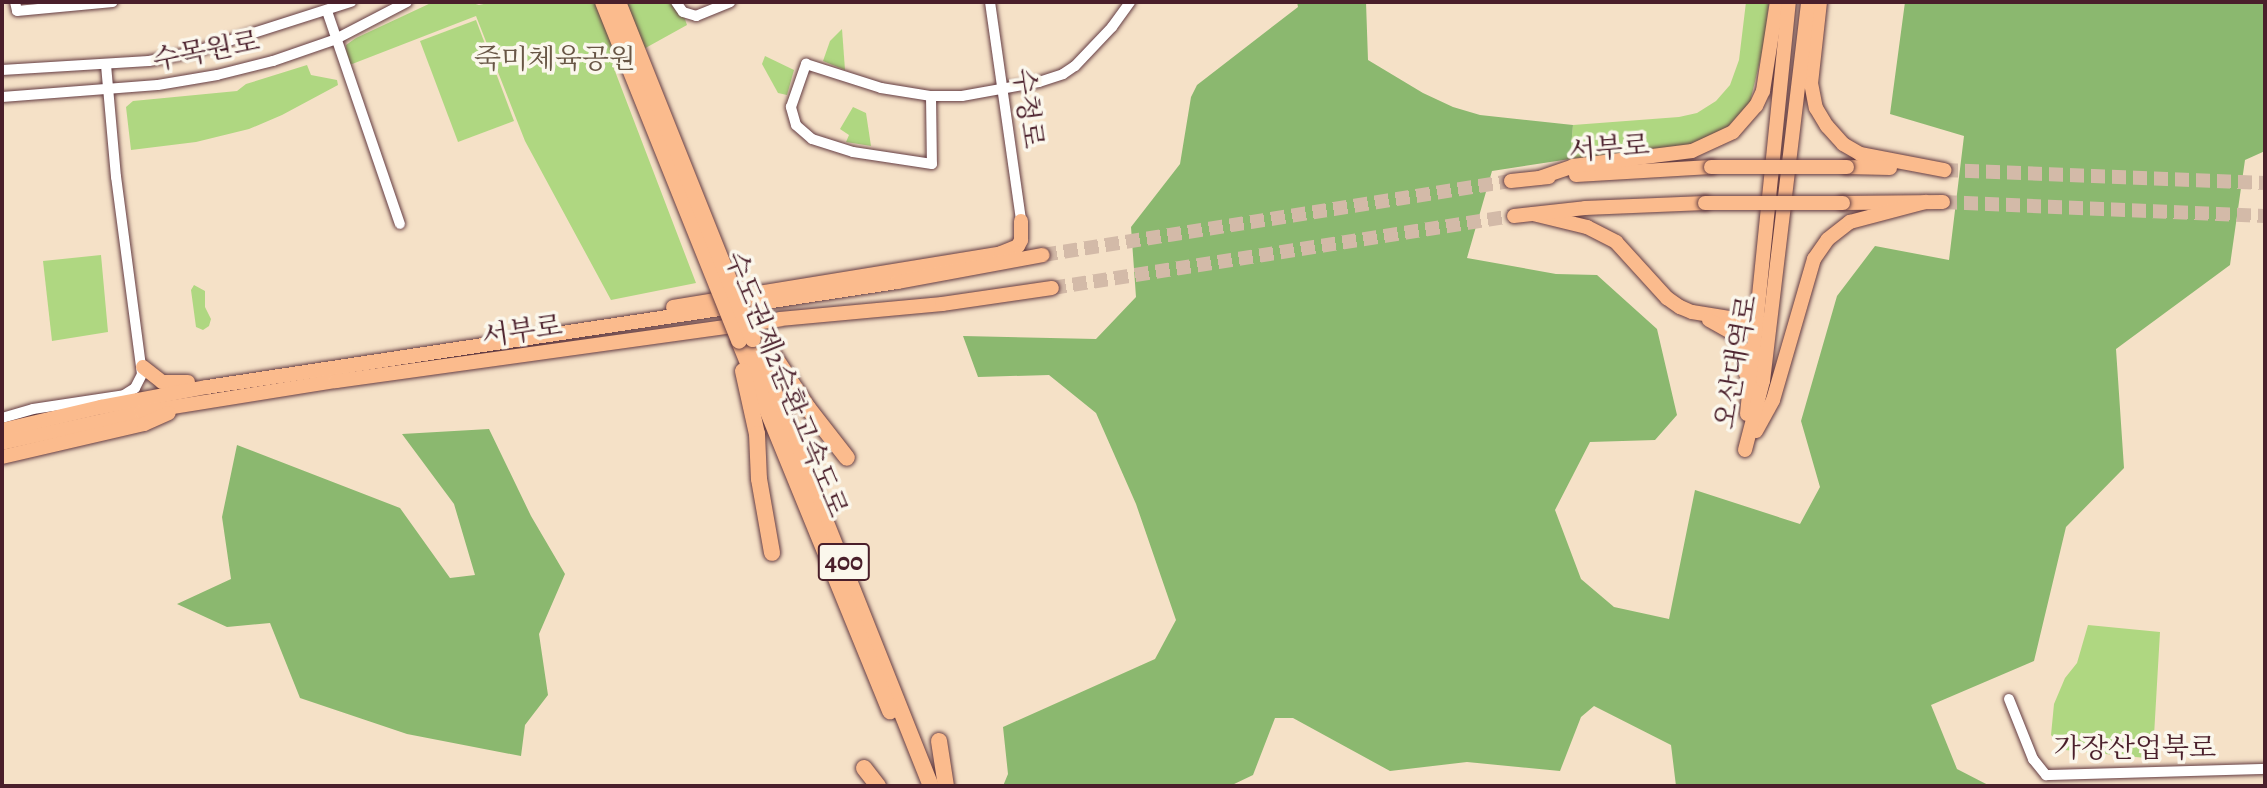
<!DOCTYPE html>
<html>
<head>
<meta charset="utf-8">
<style>
  body { margin:0 }
  #map { position:relative; width:2267px; height:788px; overflow:hidden; background:#f5e1c7; font-family:Alegreya,"Noto Serif KR",serif }
  div>[style] { position:absolute }
  [style*='--x'] { left:calc(var(--x)*1px); top:calc(var(--y)*1px); width:calc(var(--w)*1px); rotate:calc(var(--a)*1deg) }
  .green>* { inset:0; background:#afd781 }
  .forest>* { inset:0; background:#8bb86f }
  .major-tunnel>* { height:14px; margin-top:-7px; transform-origin:0; background:repeating-linear-gradient(90deg,#d3baa8 0 14px,transparent 0 21px) }
  .roads { filter:drop-shadow(0 0 2px #643c42) drop-shadow(0 0 2px #643c42) }
  .minor>* { height:10px; margin:-5px; padding:0 5px; transform-origin:5px; border-radius:5px; background:#fff }
  .major>* { height:14px; margin:-7px; padding:0 7px; transform-origin:7px; border-radius:7px; background:#fbbb8d }
  .highway>* { height:16px; margin:-8px; padding:0 8px; transform-origin:8px; border-radius:8px; background:#fbbb8d }
  .bridges { filter:drop-shadow(0 0 2px #643c42) drop-shadow(0 0 2px #643c42) }
  .major-bridge>* { height:14px; margin:-7px; padding:0 7px; transform-origin:7px; border-radius:7px; background:#fbbb8d }
  .highway-bridge>* { height:16px; margin:-8px; padding:0 8px; transform-origin:8px; border-radius:8px; background:#fbbb8d }
  span { translate:-50% -50%; white-space:nowrap; text-align:center; line-height:1.15; -webkit-text-stroke:7px #fbf7ec; paint-order:stroke }
  .shield-label span { padding:2px 5px; background:#fbf7ec; border:2px solid; border-radius:5px; -webkit-text-stroke-width:0 }
  .shield-label { font-size:26px; color:#4a1f2b; font-weight:700 }
  .street-label { font-size:28px; color:#4a1f2b }
  .park-label { font-size:28px; color:#685645 }
  .frame { position:absolute; inset:0; border:4px solid #4a1f2b; pointer-events:none }
</style>
</head>
<body>
<div id="map">
  <div class="green">
    <div style="clip-path:polygon(433px 2px,469px 2px,479px 5px,493px 2px,679px 2px,687px 25px,613px 66px,696px 283px,611px 300px,525px 141px,476px 16px,347px 66px,346px 45px,356px 38px)"></div>
    <div style="clip-path:polygon(1746px 2px,1769px 2px,1764px 44px,1750px 102px,1724px 131px,1676px 150px,1570px 159px,1573px 125px,1679px 117px,1697px 113px,1716px 101px,1730px 85px,1739px 60px)"></div>
    <div style="clip-path:polygon(476px 20px,514px 121px,458px 142px,420px 41px)"></div>
    <div style="clip-path:polygon(842px 29px,845px 70px,823px 61px,830px 41px)"></div>
    <div style="clip-path:polygon(765px 56px,794px 70px,787px 95px,778px 93px,762px 64px)"></div>
    <div style="clip-path:polygon(307px 65px,311px 75px,337px 80px,338px 85px,282px 115px,249px 129px,196px 142px,131px 150px,126px 107px,133px 101px,237px 91px,246px 84px)"></div>
    <div style="clip-path:polygon(853px 107px,866px 113px,871px 146px,846px 142px,849px 135px,840px 129px)"></div>
    <div style="clip-path:polygon(101px 255px,108px 332px,52px 341px,43px 261px)"></div>
    <div style="clip-path:polygon(194px 285px,205px 291px,205px 307px,211px 319px,209px 326px,203px 330px,196px 327px,191px 290px)"></div>
    <div style="clip-path:polygon(2088px 625px,2160px 632px,2153px 753px,2146px 758px,2065px 750px,2051px 735px,2054px 704px,2065px 678px,2077px 663px)"></div>
  </div>
  <div class="forest">
    <div style="clip-path:polygon(1297px 2px,1366px 2px,1368px 60px,1423px 93px,1453px 107px,1480px 115px,1573px 125px,1570px 159px,1492px 171px,1467px 258px,1556px 274px,1597px 275px,1657px 329px,1677px 415px,1655px 440px,1590px 442px,1555px 510px,1581px 579px,1614px 607px,1669px 619px,1695px 490px,1800px 524px,1820px 487px,1801px 421px,1837px 296px,1875px 246px,1949px 260px,1964px 136px,1890px 114px,1905px 2px,2265px 2px,2265px 151px,2245px 160px,2230px 265px,2116px 349px,2124px 468px,2066px 527px,2034px 661px,1931px 705px,1957px 769px,1990px 786px,1676px 786px,1671px 745px,1594px 706px,1581px 717px,1560px 771px,1467px 762px,1390px 771px,1293px 718px,1275px 718px,1253px 775px,1230px 786px,1003px 786px,1008px 774px,1003px 727px,1155px 659px,1176px 620px,1136px 504px,1096px 413px,1049px 375px,978px 377px,963px 336px,1096px 339px,1136px 297px,1131px 227px,1180px 164px,1191px 97px,1197px 85px,1298px 7px)"></div>
    <div style="clip-path:polygon(489px 429px,531px 516px,565px 574px,539px 634px,548px 695px,525px 725px,521px 756px,407px 734px,300px 698px,270px 623px,227px 627px,177px 604px,231px 579px,222px 517px,237px 445px,400px 508px,450px 578px,475px 575px,454px 504px,402px 434px)"></div>
  </div>
  <div class="major-tunnel">
    <div style="--x:1944;--y:170;--w:321;--a:2.3"></div>
    <div style="--x:1943;--y:202;--w:322;--a:2.5"></div>
    <div style="--x:1043;--y:255;--w:474;--a:-9"></div>
    <div style="--x:1052;--y:288;--w:468;--a:-8.9"></div>
  </div>
  <div class="roads">
    <div class="minor">
      <div style="--x:15;--y:2;--w:9;--a:77"></div>
      <div style="--x:17;--y:11;--w:96;--a:-5.4"></div>
      <div style="--x:676;--y:2;--w:12;--a:55"></div>
      <div style="--x:683;--y:12;--w:14;--a:17"></div>
      <div style="--x:696;--y:16;--w:37;--a:-22"></div>
      <div style="--x:990;--y:2;--w:221;--a:81.9"></div>
      <div style="--x:327;--y:11;--w:225;--a:71.1"></div>
      <div style="--x:2;--y:70;--w:147;--a:-3.5"></div>
      <div style="--x:149;--y:61;--w:46;--a:-11.3"></div>
      <div style="--x:194;--y:52;--w:165;--a:-17.7"></div>
      <div style="--x:931;--y:96;--w:68;--a:89.2"></div>
      <div style="--x:932;--y:164;--w:80;--a:-171.4"></div>
      <div style="--x:853;--y:152;--w:43;--a:-162.4"></div>
      <div style="--x:812;--y:139;--w:21;--a:-139"></div>
      <div style="--x:796;--y:125;--w:19;--a:-106"></div>
      <div style="--x:791;--y:107;--w:46;--a:-70.8"></div>
      <div style="--x:806;--y:64;--w:79;--a:17.7"></div>
      <div style="--x:881;--y:88;--w:51;--a:9.1"></div>
      <div style="--x:931;--y:96;--w:31;--a:0"></div>
      <div style="--x:962;--y:96;--w:78;--a:-10.3"></div>
      <div style="--x:1039;--y:82;--w:25;--a:-18"></div>
      <div style="--x:1063;--y:74;--w:14;--a:-34"></div>
      <div style="--x:1075;--y:66;--w:54;--a:-46.5"></div>
      <div style="--x:1112;--y:27;--w:31;--a:-54"></div>
      <div style="--x:2;--y:97;--w:156;--a:-4.4"></div>
      <div style="--x:158;--y:85;--w:60;--a:-9.6"></div>
      <div style="--x:217;--y:75;--w:58;--a:-14"></div>
      <div style="--x:273;--y:61;--w:65;--a:-19"></div>
      <div style="--x:334;--y:40;--w:82;--a:-27.5"></div>
      <div style="--x:2;--y:418;--w:32;--a:-16"></div>
      <div style="--x:33;--y:409;--w:92;--a:-8.7"></div>
      <div style="--x:124;--y:395;--w:13;--a:-32"></div>
      <div style="--x:135;--y:388;--w:16;--a:-63"></div>
      <div style="--x:142;--y:374;--w:199;--a:-97.5"></div>
      <div style="--x:116;--y:177;--w:113;--a:-95.1"></div>
      <div style="--x:2009;--y:699;--w:65;--a:68.2"></div>
      <div style="--x:2033;--y:759;--w:21;--a:51"></div>
      <div style="--x:2046;--y:775;--w:219;--a:-1.6"></div>
    </div>
    <div class="major">
      <div style="--x:1820;--y:2;--w:81;--a:96.3"></div>
      <div style="--x:1811;--y:83;--w:25;--a:79"></div>
      <div style="--x:1816;--y:108;--w:21;--a:59"></div>
      <div style="--x:1827;--y:126;--w:24;--a:48"></div>
      <div style="--x:1843;--y:144;--w:20;--a:30"></div>
      <div style="--x:1860;--y:154;--w:86;--a:10.8"></div>
      <div style="--x:1847;--y:167;--w:43;--a:1.3"></div>
      <div style="--x:1576;--y:175;--w:135;--a:-3.4"></div>
      <div style="--x:1539;--y:178;--w:36;--a:-19"></div>
      <div style="--x:1573;--y:166;--w:120;--a:-7.2"></div>
      <div style="--x:1692;--y:151;--w:45;--a:-24.9"></div>
      <div style="--x:1733;--y:132;--w:35;--a:-49"></div>
      <div style="--x:1756;--y:106;--w:17;--a:-65"></div>
      <div style="--x:1763;--y:91;--w:90;--a:-81.1"></div>
      <div style="--x:1511;--y:181;--w:38;--a:-6"></div>
      <div style="--x:1843;--y:203;--w:100;--a:-0.6"></div>
      <div style="--x:1533;--y:214;--w:56;--a:13.5"></div>
      <div style="--x:1587;--y:227;--w:33;--a:27"></div>
      <div style="--x:1616;--y:242;--w:76;--a:47.7"></div>
      <div style="--x:1667;--y:298;--w:16;--a:35"></div>
      <div style="--x:1680;--y:307;--w:13;--a:23"></div>
      <div style="--x:1692;--y:312;--w:75;--a:9.2"></div>
      <div style="--x:1514;--y:216;--w:71;--a:-6.4"></div>
      <div style="--x:1585;--y:208;--w:120;--a:-2.4"></div>
      <div style="--x:673;--y:307;--w:332;--a:-9.3"></div>
      <div style="--x:1001;--y:253;--w:18;--a:-22"></div>
      <div style="--x:1018;--y:246;--w:7;--a:-63"></div>
      <div style="--x:1021;--y:240;--w:19;--a:-90"></div>
      <div style="--x:1709;--y:320;--w:26;--a:29"></div>
      <div style="--x:1732;--y:333;--w:20;--a:57"></div>
      <div style="--x:1743;--y:350;--w:24;--a:83"></div>
      <div style="--x:143;--y:367;--w:24;--a:38"></div>
      <div style="--x:162;--y:382;--w:26;--a:0"></div>
      <div style="--x:1747;--y:414;--w:414;--a:-84.2"></div>
      <div style="--x:2;--y:430;--w:102;--a:-13.1"></div>
      <div style="--x:101;--y:407;--w:108;--a:-10.7"></div>
      <div style="--x:207;--y:387;--w:698;--a:-8.65"></div>
      <div style="--x:897;--y:282;--w:148;--a:-10.5"></div>
      <div style="--x:1756;--y:431;--w:35;--a:-61"></div>
      <div style="--x:1773;--y:400;--w:147;--a:-73.8"></div>
      <div style="--x:1814;--y:259;--w:24;--a:-55"></div>
      <div style="--x:1828;--y:239;--w:28;--a:-38"></div>
      <div style="--x:1850;--y:222;--w:78;--a:-14.9"></div>
      <div style="--x:2;--y:443;--w:143;--a:-12.5"></div>
      <div style="--x:142;--y:412;--w:196;--a:-9.1"></div>
      <div style="--x:336;--y:381;--w:448;--a:-7.9"></div>
      <div style="--x:780;--y:319;--w:163;--a:-5.3"></div>
      <div style="--x:942;--y:304;--w:111;--a:-8.3"></div>
      <div style="--x:1745;--y:450;--w:71;--a:-75.4"></div>
      <div style="--x:1763;--y:381;--w:382;--a:-83.2"></div>
      <div style="--x:2;--y:457;--w:146;--a:-13.1"></div>
      <div style="--x:144;--y:424;--w:27;--a:-24"></div>
    </div>
    <div class="highway">
      <div style="--x:753;--y:339;--w:481;--a:68.3"></div>
      <div style="--x:739;--y:341;--w:400;--a:67.8"></div>
      <div style="--x:766;--y:344;--w:77;--a:56.7"></div>
      <div style="--x:808;--y:408;--w:63;--a:52"></div>
      <div style="--x:743;--y:371;--w:65;--a:77.5"></div>
      <div style="--x:757;--y:434;--w:45;--a:87.5"></div>
      <div style="--x:759;--y:479;--w:75;--a:80"></div>
      <div style="--x:939;--y:741;--w:46;--a:81.2"></div>
      <div style="--x:864;--y:768;--w:23;--a:52"></div>
    </div>
  </div>
  <div class="bridges">
    <div class="major-bridge">
      <div style="--x:1711;--y:167;--w:136;--a:0"></div>
      <div style="--x:1705;--y:203;--w:138;--a:0"></div>
    </div>
    <div class="highway-bridge">
      <div style="--x:603;--y:2;--w:365;--a:68.1"></div>
      <div style="--x:618;--y:2;--w:363;--a:68.2"></div>
    </div>
  </div>
  <div class="shield-label">
    <span style="left:844px;top:562px">400</span>
  </div>
  <div class="street-label">
    <span style="left:206px;top:51px;rotate:-11deg">수목원로</span>
    <span style="left:1028px;top:108px;rotate:82deg">수청로</span>
    <span style="left:1609px;top:148px;rotate:-4deg">서부로</span>
    <span style="left:522px;top:331px;rotate:-8deg">서부로</span>
    <span style="left:1736px;top:362px;rotate:-80deg">오산대역로</span>
    <span style="left:786px;top:384px;rotate:68deg">수도권제2순환고속도로</span>
    <span style="left:2135px;top:748px">가장산업북로</span>
  </div>
  <div class="park-label">
    <span style="left:555px;top:59px">죽미체육공원</span>
  </div>
  <div class="frame"></div>
</div>
</body>
</html>
